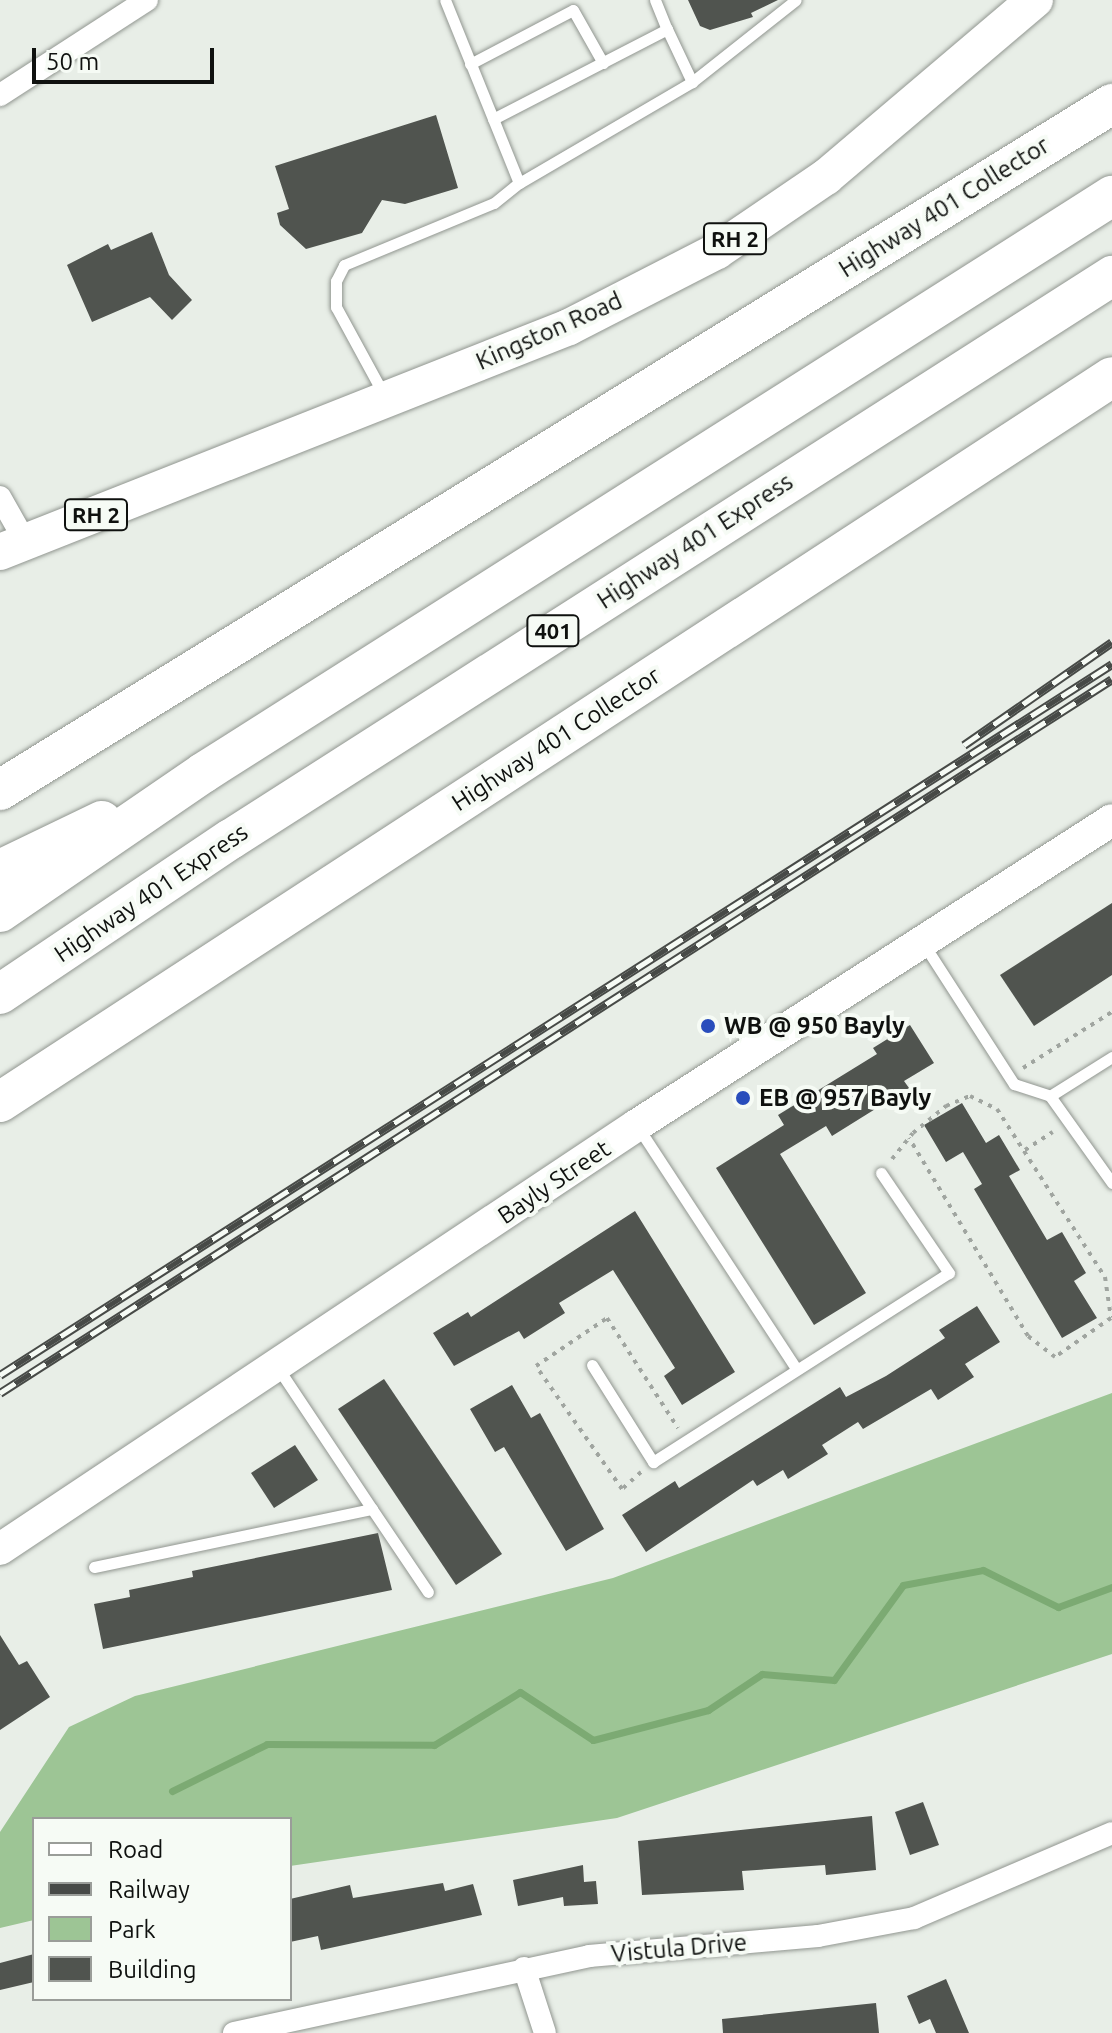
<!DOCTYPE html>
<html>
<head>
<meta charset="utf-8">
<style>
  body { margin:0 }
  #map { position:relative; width:1112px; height:2033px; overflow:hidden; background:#e8eee7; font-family:Ubuntu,sans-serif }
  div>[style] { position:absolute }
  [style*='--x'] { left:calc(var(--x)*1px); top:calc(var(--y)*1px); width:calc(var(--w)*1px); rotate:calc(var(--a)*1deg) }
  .green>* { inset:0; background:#9dc595 }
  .stream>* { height:7px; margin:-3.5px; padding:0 3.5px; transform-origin:3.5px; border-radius:3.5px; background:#7caa73 }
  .building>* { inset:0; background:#50544f }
  .path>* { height:4px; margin-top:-2px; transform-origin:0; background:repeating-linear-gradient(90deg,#a0a5a0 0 4px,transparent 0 10px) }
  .roads { filter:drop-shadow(0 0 2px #919690) drop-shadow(0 0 2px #919690) }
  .lane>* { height:11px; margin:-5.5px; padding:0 5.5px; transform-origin:5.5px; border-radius:5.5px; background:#fff }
  .street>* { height:22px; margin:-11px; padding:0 11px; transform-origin:11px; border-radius:11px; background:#fff }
  .secondary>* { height:32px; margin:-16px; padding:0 16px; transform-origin:16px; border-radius:16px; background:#fff }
  .primary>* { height:36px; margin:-18px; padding:0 18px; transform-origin:18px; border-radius:18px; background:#fff }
  .highway>* { height:40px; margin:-20px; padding:0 20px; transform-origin:20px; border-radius:20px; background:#fff }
  .rail>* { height:9px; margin-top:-4.5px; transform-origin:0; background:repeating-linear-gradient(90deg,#f6fbf5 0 18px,#474a47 0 36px); box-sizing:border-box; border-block:2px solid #474a47 }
  .dots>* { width:22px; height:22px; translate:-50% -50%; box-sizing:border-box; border:4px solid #f6fbf5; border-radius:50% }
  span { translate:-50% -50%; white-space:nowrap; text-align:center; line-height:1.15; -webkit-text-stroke:8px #f6fbf5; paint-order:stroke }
  .shield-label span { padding:2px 6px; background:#f6fbf5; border:2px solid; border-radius:6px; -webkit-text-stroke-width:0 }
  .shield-label { font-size:22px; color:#0f110f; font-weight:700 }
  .street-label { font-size:24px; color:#0f110f }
  .poi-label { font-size:24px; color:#0f110f; font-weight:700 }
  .left { translate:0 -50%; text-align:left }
  .legend { position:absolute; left:32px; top:1817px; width:260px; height:184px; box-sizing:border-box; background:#f6fbf5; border:2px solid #9a9d99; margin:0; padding:10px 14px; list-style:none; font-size:24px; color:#0f110f }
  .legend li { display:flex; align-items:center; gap:16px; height:40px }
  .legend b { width:40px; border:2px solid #9a9d99 }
  .scale { position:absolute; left:32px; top:48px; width:182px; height:36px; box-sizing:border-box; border:4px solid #0f110f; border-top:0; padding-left:10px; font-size:24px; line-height:28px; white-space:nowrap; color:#0f110f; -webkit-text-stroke:6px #f6fbf5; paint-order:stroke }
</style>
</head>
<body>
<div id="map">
  <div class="green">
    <div style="clip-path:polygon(1112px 1393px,1112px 1654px,617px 1818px,290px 1866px,290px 1819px,34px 1819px,34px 1920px,0 1928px,0 1832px,69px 1727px,135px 1696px,613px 1578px)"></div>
  </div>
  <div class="stream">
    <div style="--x:172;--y:1791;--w:106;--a:-26.3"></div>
    <div style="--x:267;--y:1744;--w:167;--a:0.3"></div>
    <div style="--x:434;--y:1745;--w:101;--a:-31.6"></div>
    <div style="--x:520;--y:1692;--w:87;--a:33.3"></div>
    <div style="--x:593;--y:1740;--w:119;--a:-14.6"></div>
    <div style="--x:708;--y:1710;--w:65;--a:-33.7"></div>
    <div style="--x:762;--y:1674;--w:72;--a:4.8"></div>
    <div style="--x:834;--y:1680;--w:117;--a:-54"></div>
    <div style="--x:903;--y:1585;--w:81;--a:-10.6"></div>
    <div style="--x:983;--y:1570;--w:84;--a:26.3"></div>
    <div style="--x:1058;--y:1607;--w:58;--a:-20.3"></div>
  </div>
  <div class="building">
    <div style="clip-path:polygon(688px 0,778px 0,751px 13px,753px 17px,710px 30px,700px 26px)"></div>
    <div style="clip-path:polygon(436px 115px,458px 188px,405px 204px,382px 200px,362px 233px,306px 249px,280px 225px,277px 213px,289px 209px,275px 166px)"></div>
    <div style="clip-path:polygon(152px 232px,169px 275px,192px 300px,172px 320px,150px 297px,92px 322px,67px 265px,108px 244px,111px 250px)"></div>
    <div style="clip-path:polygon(1112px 903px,1112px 975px,1034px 1026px,1000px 975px)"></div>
    <div style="clip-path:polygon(910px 1025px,934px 1063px,904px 1081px,909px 1088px,832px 1136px,826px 1126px,780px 1154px,866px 1293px,814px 1325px,716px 1168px,784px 1125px,778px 1115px,877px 1054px,873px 1048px)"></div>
    <div style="clip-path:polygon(962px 1103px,986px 1143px,999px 1135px,1020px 1170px,1009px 1176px,1047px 1240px,1062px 1232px,1086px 1273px,1074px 1281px,1097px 1318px,1062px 1338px,974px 1189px,982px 1184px,963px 1152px,946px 1162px,924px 1125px)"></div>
    <div style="clip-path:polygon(635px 1211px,735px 1372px,682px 1405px,664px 1376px,675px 1368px,613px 1270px,559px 1303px,565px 1313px,524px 1339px,519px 1331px,454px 1366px,433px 1333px,468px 1312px,471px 1317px)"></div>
    <div style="clip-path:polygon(977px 1306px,1000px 1342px,965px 1364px,974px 1377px,938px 1400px,931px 1389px,863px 1429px,858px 1422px,822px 1445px,828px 1454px,788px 1479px,783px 1470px,757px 1486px,753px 1480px,646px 1552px,622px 1515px,675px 1481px,679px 1488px,840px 1387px,846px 1397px,886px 1376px,945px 1338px,939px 1330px)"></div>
    <div style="clip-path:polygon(384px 1379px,502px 1554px,456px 1585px,338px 1409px)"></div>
    <div style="clip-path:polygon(512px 1385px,531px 1418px,540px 1413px,604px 1529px,566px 1551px,504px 1447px,495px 1452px,470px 1409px)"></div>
    <div style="clip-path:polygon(295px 1445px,318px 1480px,274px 1508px,251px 1473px)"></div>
    <div style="clip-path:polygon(378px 1533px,392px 1590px,103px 1649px,94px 1604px,130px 1597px,129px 1590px,193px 1577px,192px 1571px)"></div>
    <div style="clip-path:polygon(0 1635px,19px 1665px,27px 1661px,50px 1697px,0 1730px)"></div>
    <div style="clip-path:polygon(923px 1802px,939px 1845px,910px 1855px,895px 1812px)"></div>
    <div style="clip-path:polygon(872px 1816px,876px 1870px,826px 1875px,825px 1865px,742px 1871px,744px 1890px,642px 1895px,638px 1841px)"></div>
    <div style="clip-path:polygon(583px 1865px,584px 1882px,596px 1881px,598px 1904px,564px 1906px,563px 1897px,518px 1906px,513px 1880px)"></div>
    <div style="clip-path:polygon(443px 1883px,445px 1891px,473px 1884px,482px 1915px,321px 1950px,318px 1936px,290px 1942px,290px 1899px,350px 1885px,353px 1898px)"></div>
    <div style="clip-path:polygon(34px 1954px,34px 1982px,0 1990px,0 1963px)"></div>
    <div style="clip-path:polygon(946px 1979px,969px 2033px,936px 2033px,930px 2019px,919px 2024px,907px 1996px)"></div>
    <div style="clip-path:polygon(876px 2003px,879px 2033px,723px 2033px,722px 2019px)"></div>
  </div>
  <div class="path">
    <div style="--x:1023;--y:1068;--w:105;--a:-32.2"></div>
    <div style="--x:1025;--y:1150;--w:33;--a:-33"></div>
    <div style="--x:892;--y:1159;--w:33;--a:-51"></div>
    <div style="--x:913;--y:1133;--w:43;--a:-39.3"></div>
    <div style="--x:946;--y:1106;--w:26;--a:-23"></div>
    <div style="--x:970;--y:1096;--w:30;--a:26"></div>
    <div style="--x:997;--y:1109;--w:200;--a:57.3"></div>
    <div style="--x:1105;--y:1277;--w:41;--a:81.7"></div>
    <div style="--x:1111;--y:1318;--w:68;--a:145.1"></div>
    <div style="--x:1055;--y:1357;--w:34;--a:-142"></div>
    <div style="--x:1028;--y:1336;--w:231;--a:-121"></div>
    <div style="--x:641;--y:1472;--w:25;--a:138"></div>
    <div style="--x:622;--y:1489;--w:150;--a:-125"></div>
    <div style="--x:536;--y:1366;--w:86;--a:-34.1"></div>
    <div style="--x:607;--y:1318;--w:131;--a:57.2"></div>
  </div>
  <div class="roads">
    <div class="lane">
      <div style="--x:655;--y:0;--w:31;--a:68"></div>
      <div style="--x:470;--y:64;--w:116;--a:-27.7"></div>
      <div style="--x:573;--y:10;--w:61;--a:60.5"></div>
      <div style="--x:692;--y:82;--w:132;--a:-38.3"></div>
      <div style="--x:493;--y:119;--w:196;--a:-27.3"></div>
      <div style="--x:667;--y:29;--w:59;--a:64.7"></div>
      <div style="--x:692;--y:82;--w:200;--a:149.7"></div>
      <div style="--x:384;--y:395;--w:100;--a:-118.6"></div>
      <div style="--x:336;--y:307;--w:26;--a:-90"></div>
      <div style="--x:336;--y:281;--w:18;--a:-63"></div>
      <div style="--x:344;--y:265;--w:162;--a:-22.5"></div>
      <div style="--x:494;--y:203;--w:32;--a:-39"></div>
      <div style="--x:519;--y:183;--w:197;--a:-112"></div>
      <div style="--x:923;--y:943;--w:168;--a:57.2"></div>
      <div style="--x:1014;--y:1084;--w:38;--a:18"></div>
      <div style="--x:1050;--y:1096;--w:107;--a:54.5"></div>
      <div style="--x:1050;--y:1096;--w:73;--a:-32.2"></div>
      <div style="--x:638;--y:1127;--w:287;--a:56.8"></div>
      <div style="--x:592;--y:1365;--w:115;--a:57.8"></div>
      <div style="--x:653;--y:1462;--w:351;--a:-32.6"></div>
      <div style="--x:949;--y:1273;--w:121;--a:-124.2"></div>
      <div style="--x:372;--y:1509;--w:100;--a:56"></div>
      <div style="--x:94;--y:1567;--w:284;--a:-11.8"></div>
      <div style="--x:372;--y:1509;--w:169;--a:-123.7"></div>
    </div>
    <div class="street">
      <div style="--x:0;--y:95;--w:175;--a:-32.9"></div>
      <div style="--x:0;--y:497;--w:53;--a:60.5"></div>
      <div style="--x:524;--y:1968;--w:68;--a:72.1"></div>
      <div style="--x:234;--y:2033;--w:363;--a:-12.2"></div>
      <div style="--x:589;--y:1956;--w:230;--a:-5"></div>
      <div style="--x:818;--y:1936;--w:98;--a:-10.6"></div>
      <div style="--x:914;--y:1918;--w:215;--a:-23.2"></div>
    </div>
    <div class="secondary">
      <div style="--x:0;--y:1549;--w:765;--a:-33.65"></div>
      <div style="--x:637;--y:1125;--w:564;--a:-32.7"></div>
    </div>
    <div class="primary">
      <div style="--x:0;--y:552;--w:612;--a:-21.58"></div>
      <div style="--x:569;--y:327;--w:166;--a:-27.2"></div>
      <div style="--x:717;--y:251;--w:132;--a:-34.2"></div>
      <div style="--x:826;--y:177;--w:274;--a:-40.3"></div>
    </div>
    <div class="highway">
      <div style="--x:0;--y:790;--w:1307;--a:-31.67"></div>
      <div style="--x:0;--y:870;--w:113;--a:-25.7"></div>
      <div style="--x:0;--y:912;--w:246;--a:-34.4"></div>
      <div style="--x:203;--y:773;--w:1077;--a:-32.41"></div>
      <div style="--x:0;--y:994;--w:278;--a:-33.9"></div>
      <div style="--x:231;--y:839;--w:1046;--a:-32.58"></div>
      <div style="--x:0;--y:1102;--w:1327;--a:-33.1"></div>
    </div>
  </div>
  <div class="rail">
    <div style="--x:964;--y:745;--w:180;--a:-34.8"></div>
    <div style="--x:0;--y:1375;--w:1320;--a:-32.59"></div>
    <div style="--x:0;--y:1393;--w:1321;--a:-32.7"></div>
  </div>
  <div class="dots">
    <div style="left:708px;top:1026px;background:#294dbc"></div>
    <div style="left:743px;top:1098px;background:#294dbc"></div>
  </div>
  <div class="shield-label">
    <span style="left:735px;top:239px">RH 2</span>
    <span style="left:96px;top:515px">RH 2</span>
    <span style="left:553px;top:631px">401</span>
  </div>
  <div class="street-label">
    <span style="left:944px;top:207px;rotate:-32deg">Highway 401 Collector</span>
    <span style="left:549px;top:331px;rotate:-24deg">Kingston Road</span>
    <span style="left:695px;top:541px;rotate:-33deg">Highway 401 Express</span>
    <span style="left:556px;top:739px;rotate:-33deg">Highway 401 Collector</span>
    <span style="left:151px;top:893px;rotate:-34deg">Highway 401 Express</span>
    <span style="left:554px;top:1182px;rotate:-34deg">Bayly Street</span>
    <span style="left:679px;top:1948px;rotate:-5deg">Vistula Drive</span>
  </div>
  <div class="poi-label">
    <span class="left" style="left:724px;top:1026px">WB @ 950 Bayly</span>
    <span class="left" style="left:759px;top:1098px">EB @ 957 Bayly</span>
  </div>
  <ul class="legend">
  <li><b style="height:10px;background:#fff"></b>Road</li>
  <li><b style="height:10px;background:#474a47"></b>Railway</li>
  <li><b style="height:22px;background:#9dc595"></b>Park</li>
  <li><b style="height:22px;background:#50544f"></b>Building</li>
  </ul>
  <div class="scale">50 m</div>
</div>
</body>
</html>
